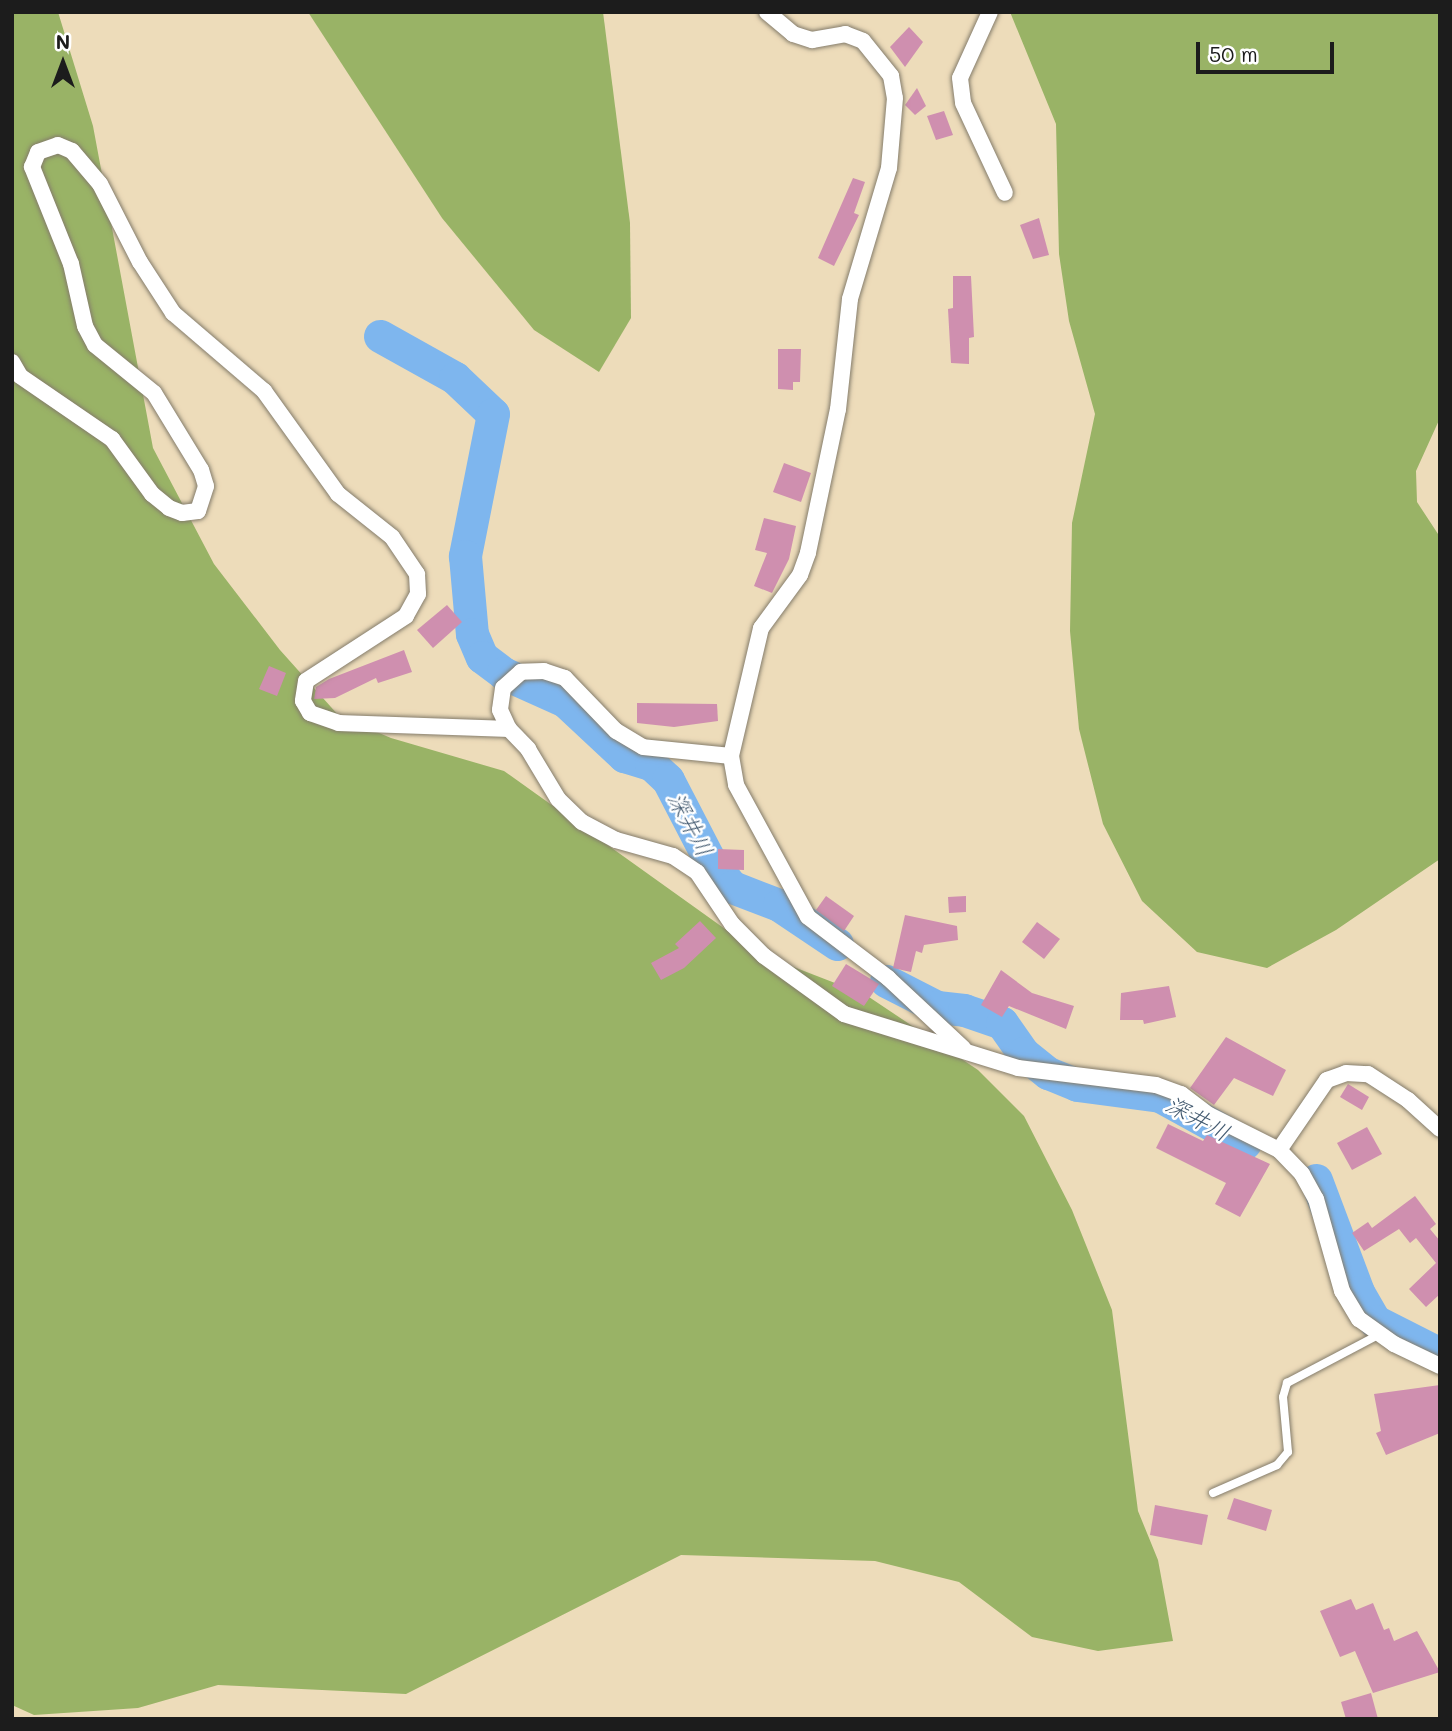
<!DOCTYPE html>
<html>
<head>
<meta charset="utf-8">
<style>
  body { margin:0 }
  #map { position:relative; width:1452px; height:1731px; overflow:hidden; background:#eddcba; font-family:Mali,"Klee One",sans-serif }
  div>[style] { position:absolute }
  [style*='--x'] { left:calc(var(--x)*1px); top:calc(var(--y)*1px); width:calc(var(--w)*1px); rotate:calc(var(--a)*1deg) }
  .forest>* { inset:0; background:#99b366 }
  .river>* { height:33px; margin:-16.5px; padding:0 16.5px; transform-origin:16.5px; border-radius:16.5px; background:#7eb6ee }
  .building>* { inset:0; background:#cf8faf }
  .roads { filter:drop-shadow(0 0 2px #847c6b) drop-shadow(0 0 2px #847c6b) }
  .lane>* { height:8px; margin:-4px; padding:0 4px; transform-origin:4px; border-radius:4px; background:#fff }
  .street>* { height:16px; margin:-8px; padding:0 8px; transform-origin:8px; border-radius:8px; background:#fff }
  span { translate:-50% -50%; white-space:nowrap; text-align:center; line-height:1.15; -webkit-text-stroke:5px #fff; paint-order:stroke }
  .water-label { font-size:23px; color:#435a70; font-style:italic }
  .frame { position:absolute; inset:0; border:14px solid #1c1c1c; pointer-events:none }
  .north { position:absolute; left:28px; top:28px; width:70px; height:70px; -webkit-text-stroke:5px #fff; paint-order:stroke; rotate:0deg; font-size:19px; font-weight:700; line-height:28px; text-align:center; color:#1c1c1c }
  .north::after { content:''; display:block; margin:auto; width:24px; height:32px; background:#1c1c1c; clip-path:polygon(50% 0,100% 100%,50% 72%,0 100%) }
  .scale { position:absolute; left:1196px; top:42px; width:138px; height:32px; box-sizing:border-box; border:4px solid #1c1c1c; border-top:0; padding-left:9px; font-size:21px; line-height:24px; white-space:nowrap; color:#1c1c1c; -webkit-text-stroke:5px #fff; paint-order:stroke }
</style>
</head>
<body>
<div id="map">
  <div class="forest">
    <div style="clip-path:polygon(12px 12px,58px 12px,93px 126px,153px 448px,214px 564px,280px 650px,339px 716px,391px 738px,504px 771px,760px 954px,866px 995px,978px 1070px,1024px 1116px,1072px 1210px,1112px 1310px,1138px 1511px,1158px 1560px,1173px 1641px,1098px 1651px,1032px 1637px,959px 1582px,875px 1561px,681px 1555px,406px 1694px,218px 1685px,138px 1708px,34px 1715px,12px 1705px)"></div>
    <div style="clip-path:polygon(308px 12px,603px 12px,630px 223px,631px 318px,599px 372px,534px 330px,442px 218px)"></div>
    <div style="clip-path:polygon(1010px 12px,1440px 12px,1440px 418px,1416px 471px,1417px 502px,1440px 537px,1440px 859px,1336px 930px,1267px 968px,1197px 952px,1142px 901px,1103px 824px,1079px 729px,1070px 631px,1072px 523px,1095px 414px,1069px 321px,1059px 254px,1056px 124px)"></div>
  </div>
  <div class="river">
    <div style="--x:380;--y:336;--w:86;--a:29.2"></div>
    <div style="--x:455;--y:378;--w:52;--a:43.5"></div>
    <div style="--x:493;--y:414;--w:145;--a:101.2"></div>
    <div style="--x:465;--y:556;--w:78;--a:84.9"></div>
    <div style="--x:472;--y:634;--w:25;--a:67"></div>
    <div style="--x:482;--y:657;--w:26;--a:37"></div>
    <div style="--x:503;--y:673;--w:68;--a:24.3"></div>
    <div style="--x:565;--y:701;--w:81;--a:43"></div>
    <div style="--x:624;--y:756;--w:28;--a:17"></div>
    <div style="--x:651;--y:764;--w:23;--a:43"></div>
    <div style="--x:668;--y:780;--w:89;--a:62.6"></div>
    <div style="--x:709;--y:859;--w:36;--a:51"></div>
    <div style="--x:732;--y:887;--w:50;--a:21"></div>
    <div style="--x:779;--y:905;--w:70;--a:33.9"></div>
    <div style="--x:886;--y:981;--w:57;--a:27"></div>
    <div style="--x:937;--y:1007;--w:27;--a:6"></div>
    <div style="--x:964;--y:1010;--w:40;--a:18.9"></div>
    <div style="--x:1002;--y:1023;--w:37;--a:55"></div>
    <div style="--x:1023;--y:1053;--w:32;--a:39"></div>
    <div style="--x:1048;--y:1073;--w:31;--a:22"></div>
    <div style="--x:1077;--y:1085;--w:84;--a:7.5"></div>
    <div style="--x:1160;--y:1096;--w:97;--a:28.9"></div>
    <div style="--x:1316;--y:1180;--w:120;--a:69.4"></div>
    <div style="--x:1358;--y:1292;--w:34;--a:60"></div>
    <div style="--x:1375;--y:1321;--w:73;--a:26.9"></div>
  </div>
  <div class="building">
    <div style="clip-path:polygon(909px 27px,923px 42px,905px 67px,890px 47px)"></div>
    <div style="clip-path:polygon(917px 88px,926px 106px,915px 115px,905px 105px)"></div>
    <div style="clip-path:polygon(944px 111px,953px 135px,936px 140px,927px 116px)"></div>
    <div style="clip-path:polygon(853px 178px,865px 182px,854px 213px,859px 215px,834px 266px,818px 258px)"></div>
    <div style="clip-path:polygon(1039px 218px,1049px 255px,1033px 259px,1020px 225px)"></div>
    <div style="clip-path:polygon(953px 276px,971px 276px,974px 337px,969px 338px,969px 364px,951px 363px,948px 309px,953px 308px)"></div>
    <div style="clip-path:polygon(778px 349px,801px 349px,800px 382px,793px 382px,793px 390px,778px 389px)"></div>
    <div style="clip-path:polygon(784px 463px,811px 473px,801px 502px,773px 492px)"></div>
    <div style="clip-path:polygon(764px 518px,796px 526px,789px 559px,772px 593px,754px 586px,767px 553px,755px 550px)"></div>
    <div style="clip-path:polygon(447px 605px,462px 622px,433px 648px,417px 630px)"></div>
    <div style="clip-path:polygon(404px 650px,412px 672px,378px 683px,376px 678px,335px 698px,314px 699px,316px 687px,329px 679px)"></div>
    <div style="clip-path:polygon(269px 666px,286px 673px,277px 696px,259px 689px)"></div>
    <div style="clip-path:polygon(637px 703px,717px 704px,718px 721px,674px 727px,637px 723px)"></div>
    <div style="clip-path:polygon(718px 849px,744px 850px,744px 870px,718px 869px)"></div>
    <div style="clip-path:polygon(826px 896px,854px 916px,844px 931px,816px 910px)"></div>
    <div style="clip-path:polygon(966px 896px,966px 912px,949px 913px,948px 897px)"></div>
    <div style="clip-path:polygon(905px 915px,957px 926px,958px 940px,924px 945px,922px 953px,916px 951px,911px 972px,893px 968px)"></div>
    <div style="clip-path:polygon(700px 921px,716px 938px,684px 968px,661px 980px,651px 963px,679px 948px,675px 944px)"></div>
    <div style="clip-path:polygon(1037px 922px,1060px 939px,1044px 959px,1022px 942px)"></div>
    <div style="clip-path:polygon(846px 964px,879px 984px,864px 1006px,832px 986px)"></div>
    <div style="clip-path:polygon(1001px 970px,1032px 993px,1074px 1006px,1066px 1029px,1009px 1006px,1002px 1017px,981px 1005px)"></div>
    <div style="clip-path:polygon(1169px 986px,1176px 1017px,1144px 1024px,1143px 1020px,1120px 1020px,1121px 993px)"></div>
    <div style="clip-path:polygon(1226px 1037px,1286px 1070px,1273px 1096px,1234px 1078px,1214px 1105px,1190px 1088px)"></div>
    <div style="clip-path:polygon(1348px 1084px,1369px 1097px,1362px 1110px,1340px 1097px)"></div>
    <div style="clip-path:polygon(1168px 1124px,1203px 1141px,1207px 1135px,1270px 1164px,1240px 1217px,1215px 1204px,1226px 1183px,1156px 1148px)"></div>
    <div style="clip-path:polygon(1367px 1127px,1382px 1154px,1352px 1170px,1337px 1143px)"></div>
    <div style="clip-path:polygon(1415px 1196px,1436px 1224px,1430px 1229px,1440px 1241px,1440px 1294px,1426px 1307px,1409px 1289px,1436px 1263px,1416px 1238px,1410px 1243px,1399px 1229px,1364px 1251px,1352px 1233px,1368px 1222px,1372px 1228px)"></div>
    <div style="clip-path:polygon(1440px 1385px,1440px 1433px,1386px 1455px,1376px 1433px,1381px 1431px,1374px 1394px)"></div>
    <div style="clip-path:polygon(1234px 1498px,1272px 1510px,1266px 1531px,1227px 1519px)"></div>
    <div style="clip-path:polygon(1155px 1505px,1208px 1515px,1202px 1545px,1150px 1535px)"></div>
    <div style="clip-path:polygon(1351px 1599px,1356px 1610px,1373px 1603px,1384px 1630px,1389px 1628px,1394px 1641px,1417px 1631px,1440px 1672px,1373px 1693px,1355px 1651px,1340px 1657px,1320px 1611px)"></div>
    <div style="clip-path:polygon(1371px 1693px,1378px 1719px,1346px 1719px,1341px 1702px)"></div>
  </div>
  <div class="roads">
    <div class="lane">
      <div style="--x:1213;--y:1493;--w:70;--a:-23.6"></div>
      <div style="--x:1277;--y:1465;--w:17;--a:-50"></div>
      <div style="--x:1288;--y:1452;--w:55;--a:-95.2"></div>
      <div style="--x:1283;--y:1397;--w:15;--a:-74"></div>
      <div style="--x:1287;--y:1383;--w:105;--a:-27.8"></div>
    </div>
    <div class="street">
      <div style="--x:767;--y:12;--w:34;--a:40"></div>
      <div style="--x:793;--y:34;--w:20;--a:18"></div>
      <div style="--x:812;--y:40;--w:34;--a:-10"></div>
      <div style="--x:845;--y:34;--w:19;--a:21"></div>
      <div style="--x:863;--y:41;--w:45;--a:51.3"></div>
      <div style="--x:891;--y:76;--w:22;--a:80"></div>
      <div style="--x:895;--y:98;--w:70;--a:94.9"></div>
      <div style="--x:889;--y:168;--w:137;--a:106.6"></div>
      <div style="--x:850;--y:299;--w:111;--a:96.2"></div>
      <div style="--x:838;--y:409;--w:147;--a:101.8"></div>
      <div style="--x:808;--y:553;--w:23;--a:110"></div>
      <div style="--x:800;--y:575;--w:66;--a:126.3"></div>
      <div style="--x:761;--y:628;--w:131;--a:103.2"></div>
      <div style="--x:731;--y:756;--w:88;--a:-174.2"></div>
      <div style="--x:643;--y:747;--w:31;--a:-149"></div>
      <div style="--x:616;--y:731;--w:74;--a:-133.9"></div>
      <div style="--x:565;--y:678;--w:22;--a:-162"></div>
      <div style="--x:544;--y:671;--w:23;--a:178"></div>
      <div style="--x:521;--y:672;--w:24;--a:138"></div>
      <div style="--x:503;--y:688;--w:22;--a:98"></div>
      <div style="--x:500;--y:710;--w:21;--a:65"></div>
      <div style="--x:509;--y:729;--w:28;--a:46"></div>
      <div style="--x:528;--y:749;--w:58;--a:59"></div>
      <div style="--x:558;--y:799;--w:33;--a:44"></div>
      <div style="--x:582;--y:822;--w:38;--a:28"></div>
      <div style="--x:616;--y:840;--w:59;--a:15.7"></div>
      <div style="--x:673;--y:856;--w:29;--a:34"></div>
      <div style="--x:697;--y:872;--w:63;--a:56.1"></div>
      <div style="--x:732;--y:924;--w:45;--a:45"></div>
      <div style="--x:764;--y:956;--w:99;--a:35.9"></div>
      <div style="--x:844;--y:1014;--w:182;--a:17.2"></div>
      <div style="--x:1018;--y:1068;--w:139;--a:7"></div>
      <div style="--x:1156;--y:1085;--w:27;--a:20"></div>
      <div style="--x:1181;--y:1094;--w:35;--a:37"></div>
      <div style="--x:1209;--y:1115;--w:78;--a:26.6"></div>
      <div style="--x:1279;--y:1150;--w:33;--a:46"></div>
      <div style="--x:1302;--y:1174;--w:29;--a:61"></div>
      <div style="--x:1316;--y:1199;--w:96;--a:74.2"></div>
      <div style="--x:1342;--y:1291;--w:33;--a:59"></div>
      <div style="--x:1359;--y:1319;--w:43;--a:35.5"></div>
      <div style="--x:1394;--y:1344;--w:51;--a:25.6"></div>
      <div style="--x:990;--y:12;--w:72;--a:114.4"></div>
      <div style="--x:960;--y:78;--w:25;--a:83"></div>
      <div style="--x:963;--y:103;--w:99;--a:65"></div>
      <div style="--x:12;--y:362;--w:16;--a:60"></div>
      <div style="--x:20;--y:376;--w:112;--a:34.4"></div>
      <div style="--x:112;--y:439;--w:68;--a:54"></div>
      <div style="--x:152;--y:494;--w:22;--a:39"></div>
      <div style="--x:169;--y:508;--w:14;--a:21"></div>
      <div style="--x:182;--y:513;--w:16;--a:-7"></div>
      <div style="--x:198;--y:511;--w:26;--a:-72"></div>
      <div style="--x:206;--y:486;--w:17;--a:-107"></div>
      <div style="--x:201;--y:470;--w:90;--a:-121.4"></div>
      <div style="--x:154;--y:393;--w:76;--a:-140.9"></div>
      <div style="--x:95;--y:345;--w:21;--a:-118"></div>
      <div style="--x:85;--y:326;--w:64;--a:-102.7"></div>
      <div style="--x:71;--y:264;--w:105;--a:-111.9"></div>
      <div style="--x:32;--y:167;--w:16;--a:-68"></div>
      <div style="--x:38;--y:152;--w:21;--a:-19"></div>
      <div style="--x:58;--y:145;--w:15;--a:23"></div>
      <div style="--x:72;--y:151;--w:43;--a:49.7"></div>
      <div style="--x:100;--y:184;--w:88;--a:62.9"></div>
      <div style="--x:140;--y:262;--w:61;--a:57.1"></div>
      <div style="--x:173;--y:313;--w:120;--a:40.6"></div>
      <div style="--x:264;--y:391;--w:127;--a:54.3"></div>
      <div style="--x:338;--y:494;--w:69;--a:38.5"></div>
      <div style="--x:392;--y:537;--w:45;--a:56"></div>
      <div style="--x:417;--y:574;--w:20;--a:87"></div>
      <div style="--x:418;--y:594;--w:25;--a:119"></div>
      <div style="--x:406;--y:616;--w:119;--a:147"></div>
      <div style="--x:306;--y:681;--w:20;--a:99"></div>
      <div style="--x:303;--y:701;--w:14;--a:60"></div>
      <div style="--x:310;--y:713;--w:31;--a:19"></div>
      <div style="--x:339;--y:723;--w:170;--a:2"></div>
      <div style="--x:731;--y:756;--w:29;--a:80"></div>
      <div style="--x:736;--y:785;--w:150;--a:61.4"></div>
      <div style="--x:808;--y:917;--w:101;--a:37.3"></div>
      <div style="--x:888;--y:978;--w:103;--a:43"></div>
      <div style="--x:1279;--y:1150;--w:85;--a:-55.6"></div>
      <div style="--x:1327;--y:1080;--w:20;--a:-20"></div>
      <div style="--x:1346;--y:1073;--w:22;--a:3"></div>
      <div style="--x:1368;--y:1074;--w:48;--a:33"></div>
      <div style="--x:1408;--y:1100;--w:43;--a:42.2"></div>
    </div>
  </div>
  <div class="water-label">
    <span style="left:691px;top:824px;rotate:62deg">深井川</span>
    <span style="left:1198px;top:1118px;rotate:28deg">深井川</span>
  </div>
  <div class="frame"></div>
  <div class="north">N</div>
  <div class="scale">50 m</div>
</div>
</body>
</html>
